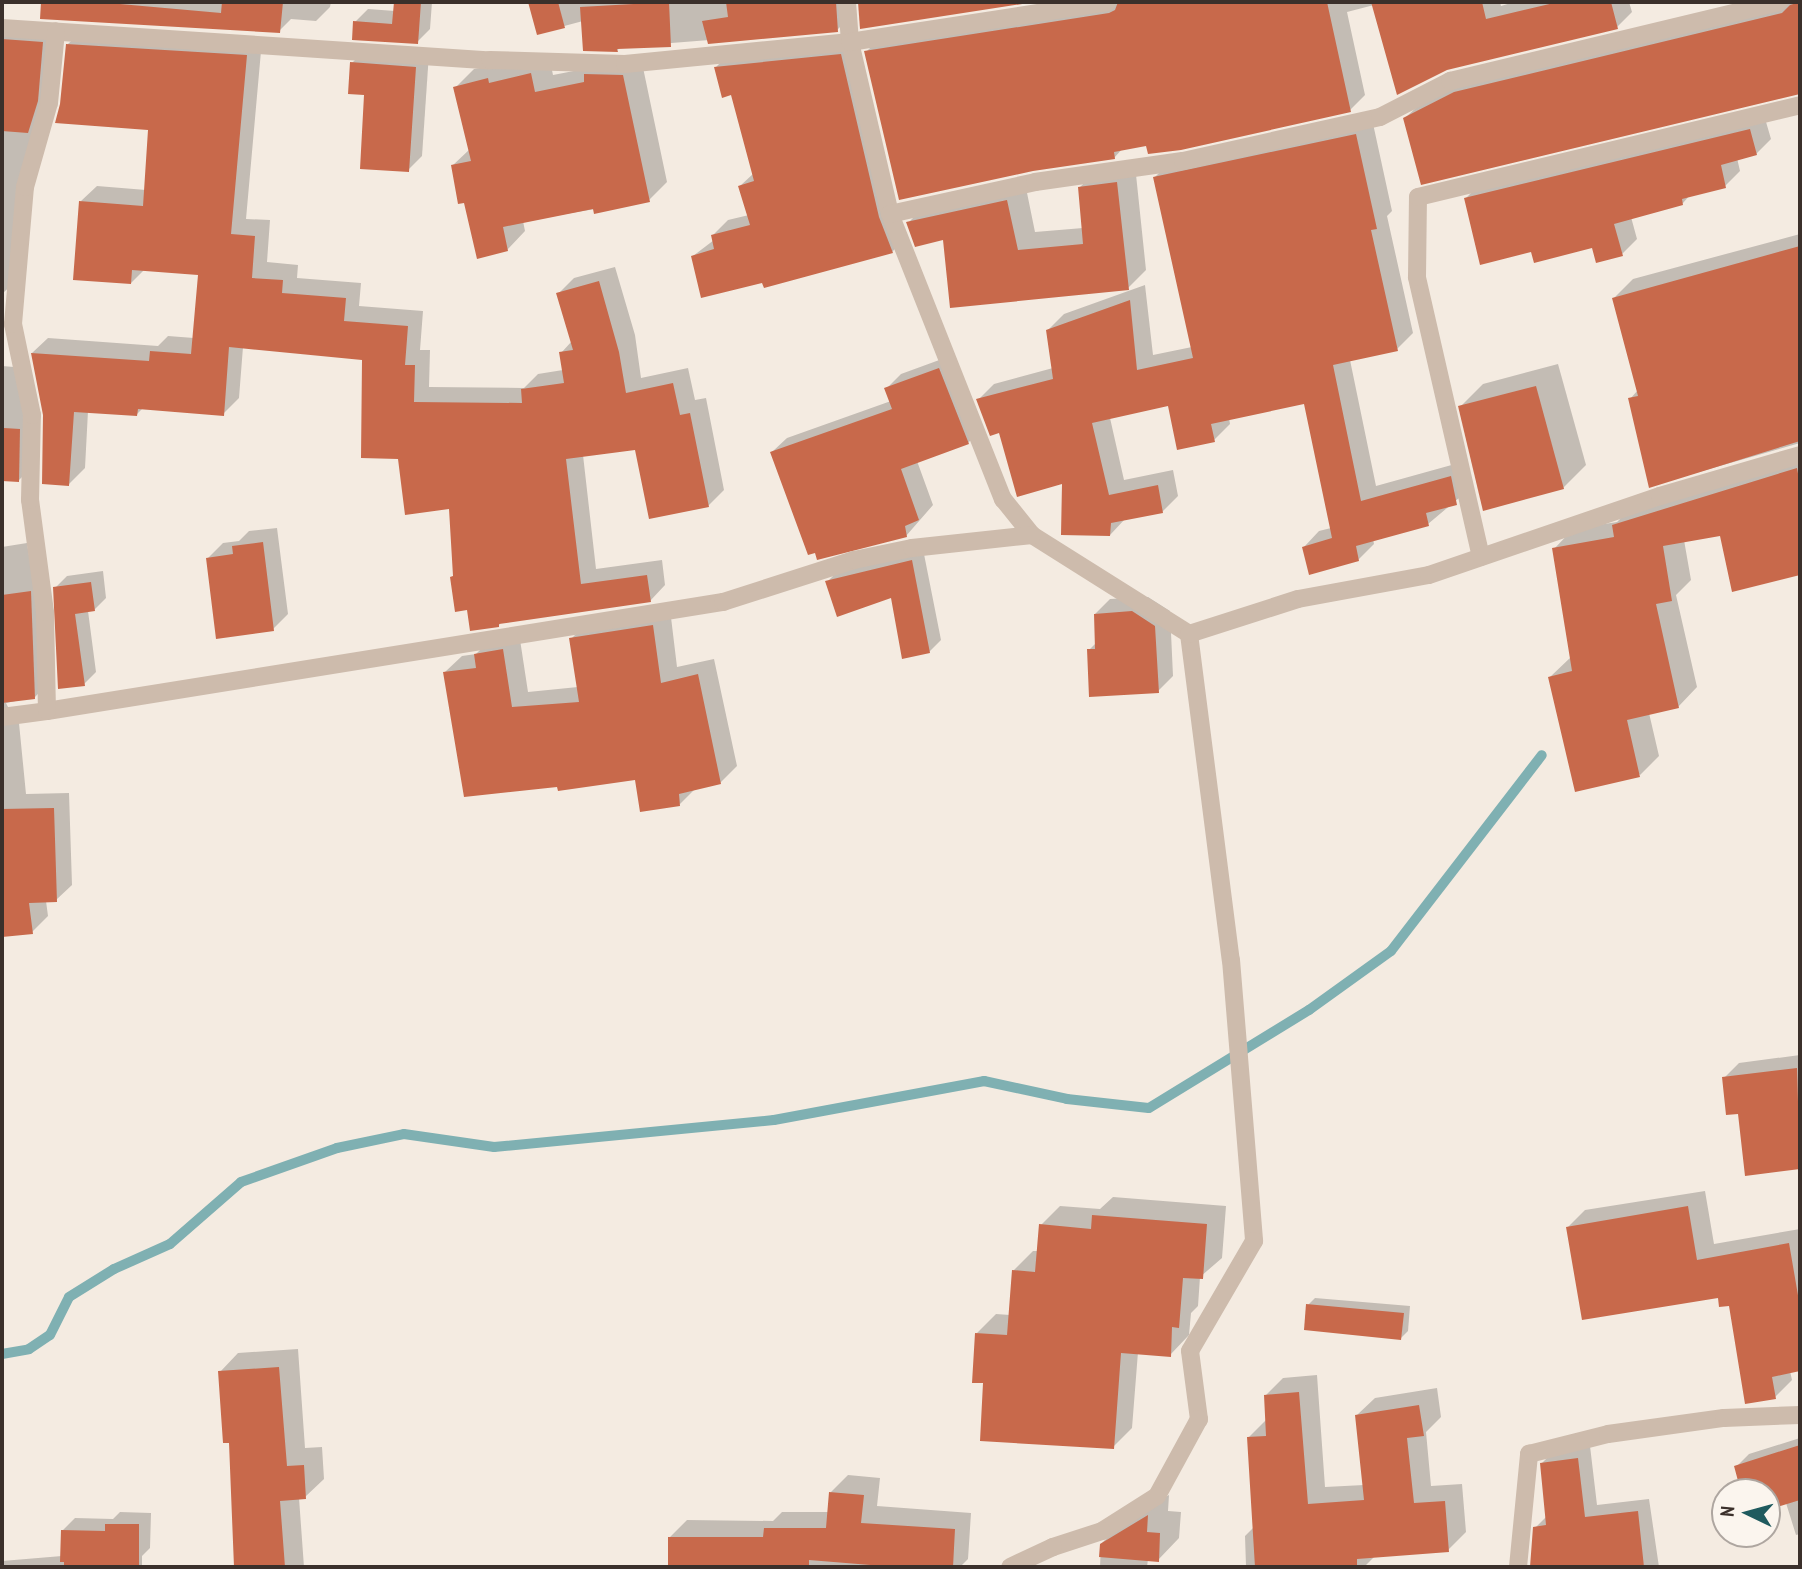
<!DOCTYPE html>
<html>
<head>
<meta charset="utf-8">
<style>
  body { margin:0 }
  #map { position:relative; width:1802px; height:1569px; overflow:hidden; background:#f4ebe1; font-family:"PT Sans Narrow",sans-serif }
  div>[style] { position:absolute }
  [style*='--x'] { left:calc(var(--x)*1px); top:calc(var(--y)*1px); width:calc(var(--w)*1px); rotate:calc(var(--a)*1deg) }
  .shadow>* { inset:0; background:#0003 }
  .stream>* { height:10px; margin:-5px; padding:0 5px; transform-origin:5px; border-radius:5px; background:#7fb0b2 }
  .building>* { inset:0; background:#c8694b }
  .minor>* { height:18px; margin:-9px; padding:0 9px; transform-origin:9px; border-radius:9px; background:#cdbbac }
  span { translate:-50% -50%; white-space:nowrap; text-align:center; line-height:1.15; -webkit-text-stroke:6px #fbf5ee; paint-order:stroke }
  .frame { position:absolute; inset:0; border:4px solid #3b302b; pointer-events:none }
  .north { position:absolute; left:1711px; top:1478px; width:70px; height:70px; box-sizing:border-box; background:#fbf5ee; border:2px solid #aea6a0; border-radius:50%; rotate:275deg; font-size:19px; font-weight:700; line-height:28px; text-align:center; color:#3b302b }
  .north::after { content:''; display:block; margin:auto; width:24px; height:32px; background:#1f5a5e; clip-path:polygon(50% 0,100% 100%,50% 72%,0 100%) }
</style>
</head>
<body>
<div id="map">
  <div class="shadow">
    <div style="clip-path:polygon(43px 2px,331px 2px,330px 7px,316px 21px,291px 19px,279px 31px,41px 17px)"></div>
    <div style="clip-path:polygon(396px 2px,432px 2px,430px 29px,417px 42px,355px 22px,368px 9px,395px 11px)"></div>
    <div style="clip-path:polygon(530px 2px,851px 2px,852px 15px,837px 30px,620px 47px,617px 51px,583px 21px,538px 33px)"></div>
    <div style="clip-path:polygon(859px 2px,1023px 2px,862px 27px)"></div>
    <div style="clip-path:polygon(1107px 2px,1500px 2px,1501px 6px,1514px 2px,1629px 2px,1632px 12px,1617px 27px,1446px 68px,1374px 5px,1347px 12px,1365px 95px,1350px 110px,1123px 148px,1114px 158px,866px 52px,881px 37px)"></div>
    <div style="clip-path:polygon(1787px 2px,1800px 2px,1800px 93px,1405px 118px,1420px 104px,1470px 78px)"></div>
    <div style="clip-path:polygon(58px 27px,18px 279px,2px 294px,2px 34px)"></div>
    <div style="clip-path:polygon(84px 29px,262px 40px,246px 219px,270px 220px,267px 262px,298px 265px,297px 278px,361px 283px,359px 306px,423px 311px,420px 350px,430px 350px,429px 387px,524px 388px,538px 374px,563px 370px,561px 353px,572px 341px,558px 294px,574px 278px,615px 267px,635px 335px,641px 378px,688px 368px,695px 400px,706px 398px,724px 490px,708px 506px,637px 448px,583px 455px,596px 569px,662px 560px,665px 585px,650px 601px,502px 621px,499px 625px,468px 608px,455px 574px,450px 507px,399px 457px,364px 358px,243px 347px,239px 398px,223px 414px,143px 408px,137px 414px,88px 411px,85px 468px,69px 484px,45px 415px,32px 353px,48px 338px,158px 346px,168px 336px,194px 338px,200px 274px,144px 270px,131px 283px,81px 201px,97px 186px,146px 190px,150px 129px,62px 104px,68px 44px)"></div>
    <div style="clip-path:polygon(856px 40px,893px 201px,907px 236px,892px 252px,763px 281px,693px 256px,714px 240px,713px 235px,728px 220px,749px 215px,740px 186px,754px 173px,732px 93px,716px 67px,731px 52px)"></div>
    <div style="clip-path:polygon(366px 49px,429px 53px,422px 156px,408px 170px,352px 63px)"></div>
    <div style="clip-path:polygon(549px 56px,553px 75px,641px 58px,667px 182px,649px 200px,523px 221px,525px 231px,507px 250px,465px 201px,452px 166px,470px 149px,455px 88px,474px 69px)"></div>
    <div style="clip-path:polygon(1764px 115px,1771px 139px,1756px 154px,1737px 158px,1740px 171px,1725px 186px,1690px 195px,1683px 203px,1631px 217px,1637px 239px,1622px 254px,1594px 246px,1532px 250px,1466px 198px,1481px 183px)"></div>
    <div style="clip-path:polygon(1372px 119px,1392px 211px,1387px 216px,1413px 333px,1397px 349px,1350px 360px,1376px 486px,1466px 461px,1472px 487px,1428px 524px,1373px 539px,1374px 544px,1358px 560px,1304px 547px,1319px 531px,1331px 528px,1305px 401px,1229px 418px,1230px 424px,1214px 440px,1170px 404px,1110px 418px,1124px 480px,1173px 470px,1178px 496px,1162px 512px,1125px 519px,1110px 535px,1064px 482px,1001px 431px,978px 400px,994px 384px,1053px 368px,1048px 330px,1064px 314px,1145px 285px,1153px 355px,1192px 347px,1155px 177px,1171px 161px)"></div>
    <div style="clip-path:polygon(1135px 165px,1146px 270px,1128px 288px,945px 237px,908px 223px,926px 205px,1025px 183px,1035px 232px,1083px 228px,1079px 188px,1098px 170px)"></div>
    <div style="clip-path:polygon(1800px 234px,1800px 443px,1650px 486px,1630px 399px,1638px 390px,1614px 298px,1633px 279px)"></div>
    <div style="clip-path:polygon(953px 355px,982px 428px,968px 443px,917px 461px,933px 505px,906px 536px,772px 452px,787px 438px,891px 401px,886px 389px,901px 374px)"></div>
    <div style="clip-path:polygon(1558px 364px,1586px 465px,1563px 488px,1460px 407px,1483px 384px)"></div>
    <div style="clip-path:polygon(2px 366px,26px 368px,32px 467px,18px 481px,2px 479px)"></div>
    <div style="clip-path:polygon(1800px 455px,1800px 574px,1733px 590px,1722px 534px,1684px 540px,1691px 580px,1676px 595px,1697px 687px,1678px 707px,1649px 713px,1659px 756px,1640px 775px,1550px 677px,1571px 657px,1554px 549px,1573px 529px,1617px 522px,1633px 506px)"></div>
    <div style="clip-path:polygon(277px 528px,288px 614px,273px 629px,208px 558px,223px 543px,239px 541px,249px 531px)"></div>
    <div style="clip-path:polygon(27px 543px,50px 681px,35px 697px,6px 703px,9px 709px,18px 713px,26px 794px,69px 793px,72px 885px,56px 900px,46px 901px,48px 916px,32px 932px,2px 936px,2px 547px)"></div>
    <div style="clip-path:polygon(923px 549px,941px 640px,929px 652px,892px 596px,827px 582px,839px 570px)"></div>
    <div style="clip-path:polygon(103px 571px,106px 598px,94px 610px,88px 611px,96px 672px,84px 684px,55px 588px,67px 576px)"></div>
    <div style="clip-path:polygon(1148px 597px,1170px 611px,1173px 676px,1158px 691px,1089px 650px,1097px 642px,1095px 614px,1110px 599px)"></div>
    <div style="clip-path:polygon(670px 609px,677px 667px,714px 659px,737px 766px,720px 783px,696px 788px,680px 804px,445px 672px,462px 656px,476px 654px,492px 638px,519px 633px,528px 692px,578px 687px,571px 639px,588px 622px)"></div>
    <div style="clip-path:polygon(1800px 1055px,1800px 1168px,1747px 1174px,1740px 1112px,1724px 1078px,1739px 1063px)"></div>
    <div style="clip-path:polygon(1705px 1191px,1714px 1244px,1800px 1229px,1800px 1369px,1790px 1371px,1792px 1380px,1775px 1397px,1730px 1304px,1568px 1227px,1585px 1210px)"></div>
    <div style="clip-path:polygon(1113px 1197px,1226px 1206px,1222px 1258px,1200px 1277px,1198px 1306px,1191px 1313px,1189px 1335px,1170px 1355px,1138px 1352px,1132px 1428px,1113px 1447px,985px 1382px,976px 1334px,996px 1314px,1010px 1315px,1014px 1270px,1033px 1251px,1039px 1251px,1041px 1225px,1060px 1206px,1100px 1209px)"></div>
    <div style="clip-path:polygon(1315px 1298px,1410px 1306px,1408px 1331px,1401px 1338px,1308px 1305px)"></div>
    <div style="clip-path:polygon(298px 1349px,305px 1448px,322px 1447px,324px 1479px,305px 1497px,299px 1498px,304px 1567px,237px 1567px,230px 1441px,220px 1372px,238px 1353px)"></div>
    <div style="clip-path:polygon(1317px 1375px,1325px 1487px,1364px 1485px,1357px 1415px,1375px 1398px,1437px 1388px,1441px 1417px,1426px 1432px,1431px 1486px,1462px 1484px,1466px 1532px,1448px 1550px,1375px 1556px,1364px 1567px,1246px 1566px,1245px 1536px,1255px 1526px,1248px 1438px,1267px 1419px,1266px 1395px,1283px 1378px)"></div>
    <div style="clip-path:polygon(1800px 1438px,1800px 1534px,1796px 1535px,1786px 1503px,1767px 1492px,1743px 1492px,1736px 1467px,1749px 1454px)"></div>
    <div style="clip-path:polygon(1590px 1446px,1597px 1505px,1649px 1499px,1659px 1567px,1535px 1567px,1535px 1528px,1547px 1516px,1541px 1464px,1554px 1451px)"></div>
    <div style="clip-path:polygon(848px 1475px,880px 1478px,877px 1506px,971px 1513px,968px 1559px,960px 1567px,670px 1567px,670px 1537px,687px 1520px,773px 1521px,782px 1512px,829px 1512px,831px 1492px)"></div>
    <div style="clip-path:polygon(1169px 1495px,1168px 1511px,1181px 1512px,1179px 1538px,1158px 1560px,1148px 1559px,1147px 1567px,1100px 1567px,1101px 1544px,1123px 1522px)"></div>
    <div style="clip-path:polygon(120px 1512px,151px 1513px,150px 1548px,142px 1556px,142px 1567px,2px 1567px,2px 1561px,62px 1556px,62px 1531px,75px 1518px,113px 1519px)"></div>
  </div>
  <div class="stream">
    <div style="--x:2;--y:1354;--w:27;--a:-10"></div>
    <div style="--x:29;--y:1349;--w:25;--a:-34"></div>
    <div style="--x:50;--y:1335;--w:42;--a:-63.4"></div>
    <div style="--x:69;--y:1297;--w:53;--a:-31.9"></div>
    <div style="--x:114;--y:1269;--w:61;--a:-24.1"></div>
    <div style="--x:170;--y:1244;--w:94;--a:-41.1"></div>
    <div style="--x:241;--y:1182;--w:102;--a:-19.5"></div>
    <div style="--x:337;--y:1148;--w:68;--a:-11.8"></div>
    <div style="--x:404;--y:1134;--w:91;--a:8.2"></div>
    <div style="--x:494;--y:1147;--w:281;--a:-5.5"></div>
    <div style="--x:774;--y:1120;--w:214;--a:-10.5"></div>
    <div style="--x:984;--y:1081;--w:85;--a:12.2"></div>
    <div style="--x:1067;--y:1099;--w:82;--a:6.3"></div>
    <div style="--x:1149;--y:1108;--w:188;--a:-31.5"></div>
    <div style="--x:1309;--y:1010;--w:101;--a:-35.7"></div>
    <div style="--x:1391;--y:951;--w:247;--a:-52.4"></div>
  </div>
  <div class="building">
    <div style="clip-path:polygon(41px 2px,120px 2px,120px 4px,221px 13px,222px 2px,283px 2px,280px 33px,40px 19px)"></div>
    <div style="clip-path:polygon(394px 2px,421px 2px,418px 44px,352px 40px,353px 21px,392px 24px)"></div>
    <div style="clip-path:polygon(528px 2px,558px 2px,565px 28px,537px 35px)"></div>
    <div style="clip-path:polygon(669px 2px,671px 47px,617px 49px,618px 52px,583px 51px,580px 7px)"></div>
    <div style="clip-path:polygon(726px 2px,836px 2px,838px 32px,708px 44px,702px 21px,728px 17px)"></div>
    <div style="clip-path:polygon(858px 2px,1035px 2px,860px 29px)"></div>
    <div style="clip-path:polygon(1118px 2px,1327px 2px,1351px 112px,1181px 150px,1148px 154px,1146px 146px,1114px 152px,1115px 159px,1033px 171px,899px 200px,864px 51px,1109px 13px,1115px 10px)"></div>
    <div style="clip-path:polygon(1371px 2px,1482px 2px,1486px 19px,1558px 2px,1611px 2px,1618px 29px,1447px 70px,1397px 95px)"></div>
    <div style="clip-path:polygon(1800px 2px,1800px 94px,1421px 185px,1403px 118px,1454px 92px,1782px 13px,1790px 5px)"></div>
    <div style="clip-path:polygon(2px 39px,43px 42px,38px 101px,28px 133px,2px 131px)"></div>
    <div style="clip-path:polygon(66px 44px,247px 55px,231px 234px,255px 236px,252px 278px,283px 280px,282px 293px,346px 298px,344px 321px,408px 326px,405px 365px,415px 365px,414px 402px,522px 403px,521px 389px,564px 383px,559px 352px,573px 350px,556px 293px,599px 281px,619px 352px,626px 393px,673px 383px,680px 415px,690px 413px,709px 507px,649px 519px,635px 450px,566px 459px,581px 584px,647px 575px,651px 602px,499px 624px,499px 627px,470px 631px,467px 610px,455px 612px,450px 577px,453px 576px,449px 509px,405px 515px,398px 459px,361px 458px,362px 360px,229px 347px,224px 416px,138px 409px,137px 416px,74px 412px,69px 486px,42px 484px,43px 415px,31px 353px,149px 361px,150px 351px,191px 354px,198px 275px,132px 270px,131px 284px,73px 280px,79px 201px,143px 206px,148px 130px,55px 123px,60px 104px)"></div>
    <div style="clip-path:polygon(841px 54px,879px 217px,893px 253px,764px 288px,762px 283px,701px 298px,691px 256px,714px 249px,711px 235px,750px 225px,738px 186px,754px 181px,731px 95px,722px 98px,714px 67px)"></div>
    <div style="clip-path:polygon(350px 62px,416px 67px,409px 172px,360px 169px,364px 95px,348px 94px)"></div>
    <div style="clip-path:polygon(531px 73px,535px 92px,584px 82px,584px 74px,623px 75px,650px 202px,594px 214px,593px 209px,503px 227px,508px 251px,477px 259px,464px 203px,458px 204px,451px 165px,471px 161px,453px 87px,488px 78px,489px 83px)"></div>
    <div style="clip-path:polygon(1750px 129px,1757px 155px,1721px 165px,1726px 188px,1682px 199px,1683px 205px,1614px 224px,1623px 256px,1596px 263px,1592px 248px,1534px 263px,1531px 252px,1480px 265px,1464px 198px)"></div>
    <div style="clip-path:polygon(1356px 134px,1377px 229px,1371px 230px,1398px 351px,1333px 365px,1361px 501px,1451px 476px,1457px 505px,1426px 513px,1429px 526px,1356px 546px,1359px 561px,1309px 575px,1302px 547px,1332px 538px,1304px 404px,1211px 424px,1215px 442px,1177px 450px,1168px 406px,1092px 423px,1109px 495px,1158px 485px,1163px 513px,1111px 523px,1110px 536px,1061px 535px,1062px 484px,1017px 497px,999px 433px,990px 436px,976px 399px,1053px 379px,1046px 330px,1130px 300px,1137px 370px,1193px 358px,1153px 177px)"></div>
    <div style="clip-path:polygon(1117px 182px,1129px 290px,950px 308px,943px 240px,915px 247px,906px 222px,1007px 200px,1018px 250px,1083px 244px,1078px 187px)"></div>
    <div style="clip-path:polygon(1800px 246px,1800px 441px,1649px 488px,1628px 398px,1638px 396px,1612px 298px)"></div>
    <div style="clip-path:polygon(939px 368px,969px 444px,901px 469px,919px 520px,905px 526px,907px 537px,817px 560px,815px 553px,808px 555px,770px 452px,892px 409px,884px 388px)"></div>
    <div style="clip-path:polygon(1536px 386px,1564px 489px,1483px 511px,1458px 406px)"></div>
    <div style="clip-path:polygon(4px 428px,20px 429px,19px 482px,2px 481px)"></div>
    <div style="clip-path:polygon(1797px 468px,1800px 485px,1800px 575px,1732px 592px,1720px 536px,1663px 546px,1672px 601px,1656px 604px,1679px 708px,1627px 720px,1640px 777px,1575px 792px,1548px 677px,1572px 671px,1552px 548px,1614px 537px,1612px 525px)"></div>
    <div style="clip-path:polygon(263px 542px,274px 631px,216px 639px,206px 558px,233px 554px,232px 546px)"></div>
    <div style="clip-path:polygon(912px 560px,930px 653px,902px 659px,891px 598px,837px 617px,825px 581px)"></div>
    <div style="clip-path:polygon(91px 582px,95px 611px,75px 614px,85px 686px,58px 689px,53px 587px)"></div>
    <div style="clip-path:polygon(31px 591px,35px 699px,2px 703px,2px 595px)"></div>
    <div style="clip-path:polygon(1132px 611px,1155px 626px,1159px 693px,1089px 697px,1087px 649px,1095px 649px,1094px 614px)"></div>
    <div style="clip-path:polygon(653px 625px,661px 683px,698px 674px,721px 784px,679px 794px,680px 806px,640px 812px,635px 780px,558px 791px,557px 787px,464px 797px,443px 672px,476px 668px,474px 654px,503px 649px,512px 707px,579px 702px,569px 638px)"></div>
    <div style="clip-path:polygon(54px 808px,57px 902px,29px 903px,33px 934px,2px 937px,2px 809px)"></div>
    <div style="clip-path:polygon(1797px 1068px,1800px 1169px,1745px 1176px,1738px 1114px,1726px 1115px,1722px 1077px)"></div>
    <div style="clip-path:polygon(1688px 1206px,1697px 1260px,1789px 1243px,1800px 1307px,1800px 1371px,1772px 1377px,1776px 1399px,1745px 1404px,1729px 1306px,1719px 1307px,1718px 1298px,1582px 1320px,1566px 1227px)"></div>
    <div style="clip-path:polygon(1092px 1215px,1207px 1224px,1203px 1279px,1183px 1278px,1179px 1328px,1172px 1327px,1171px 1357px,1121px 1353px,1114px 1449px,980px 1441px,983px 1383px,972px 1383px,975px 1333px,1007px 1335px,1012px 1270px,1035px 1272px,1039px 1224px,1091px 1229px)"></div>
    <div style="clip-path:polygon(1306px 1304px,1404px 1313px,1401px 1340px,1304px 1330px)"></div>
    <div style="clip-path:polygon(279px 1367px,287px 1466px,304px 1465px,306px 1499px,280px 1501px,285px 1567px,234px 1567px,229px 1443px,223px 1443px,218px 1371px)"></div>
    <div style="clip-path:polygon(1299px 1392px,1308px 1504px,1364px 1500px,1355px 1415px,1419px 1405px,1424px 1436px,1407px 1438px,1414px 1503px,1445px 1501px,1449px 1552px,1357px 1559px,1357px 1567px,1255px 1567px,1247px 1437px,1266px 1436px,1264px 1395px)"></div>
    <div style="clip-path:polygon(1800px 1445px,1800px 1500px,1767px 1510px,1767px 1492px,1741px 1492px,1734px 1466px)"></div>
    <div style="clip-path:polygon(1578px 1458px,1585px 1517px,1638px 1511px,1644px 1567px,1530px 1567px,1533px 1527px,1546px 1525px,1540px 1463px)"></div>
    <div style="clip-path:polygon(829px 1492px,864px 1495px,861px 1523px,955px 1529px,953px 1567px,895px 1567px,809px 1560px,809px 1567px,668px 1567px,668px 1537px,763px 1537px,764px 1528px,826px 1528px)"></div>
    <div style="clip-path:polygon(1148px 1515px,1147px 1532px,1160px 1533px,1159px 1562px,1099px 1557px,1100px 1544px)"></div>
    <div style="clip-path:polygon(105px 1524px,139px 1524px,139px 1567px,64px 1567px,64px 1562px,60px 1562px,61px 1530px,105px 1531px)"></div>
  </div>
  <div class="minor">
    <div style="--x:847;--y:2;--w:40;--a:85.7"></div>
    <div style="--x:850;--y:42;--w:177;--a:76.9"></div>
    <div style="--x:890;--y:214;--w:307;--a:68.4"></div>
    <div style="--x:1003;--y:499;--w:46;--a:51.1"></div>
    <div style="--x:1032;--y:535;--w:186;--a:32.2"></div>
    <div style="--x:1189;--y:634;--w:329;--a:82.7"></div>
    <div style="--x:1231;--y:960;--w:282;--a:85.3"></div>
    <div style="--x:1254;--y:1241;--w:127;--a:120.2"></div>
    <div style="--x:1190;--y:1351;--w:69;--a:82.5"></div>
    <div style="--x:1199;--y:1419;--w:88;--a:118.6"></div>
    <div style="--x:1157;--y:1496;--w:65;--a:147.5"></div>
    <div style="--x:1102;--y:1531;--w:52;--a:161.9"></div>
    <div style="--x:1053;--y:1547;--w:47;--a:155.1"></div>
    <div style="--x:2;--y:28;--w:489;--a:3.8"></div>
    <div style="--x:490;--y:60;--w:135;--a:1.7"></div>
    <div style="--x:625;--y:64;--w:226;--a:-5.6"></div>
    <div style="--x:850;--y:42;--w:260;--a:-8.8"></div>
    <div style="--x:890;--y:214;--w:148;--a:-12.4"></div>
    <div style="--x:1035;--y:182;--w:149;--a:-8.1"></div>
    <div style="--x:1183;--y:161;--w:202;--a:-12.6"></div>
    <div style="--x:1380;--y:117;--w:79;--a:-27.2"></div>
    <div style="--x:1450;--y:81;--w:338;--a:-13.5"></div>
    <div style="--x:1481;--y:557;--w:287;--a:-102.9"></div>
    <div style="--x:1417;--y:277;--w:80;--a:-89.3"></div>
    <div style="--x:1418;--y:197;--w:393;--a:-13.5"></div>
    <div style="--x:1189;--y:634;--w:114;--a:-17.8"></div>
    <div style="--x:1298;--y:599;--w:133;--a:-10.4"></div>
    <div style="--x:1429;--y:575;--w:244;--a:-18.9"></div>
    <div style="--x:1660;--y:496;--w:146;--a:-16.3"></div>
    <div style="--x:47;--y:711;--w:685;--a:-9.16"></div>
    <div style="--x:723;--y:602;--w:138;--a:-17.8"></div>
    <div style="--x:854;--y:560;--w:59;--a:-11.7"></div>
    <div style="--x:912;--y:548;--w:121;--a:-6.2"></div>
    <div style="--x:2;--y:717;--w:45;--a:-7.6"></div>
    <div style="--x:47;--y:711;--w:99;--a:-91.2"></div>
    <div style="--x:45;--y:612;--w:113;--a:-97.6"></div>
    <div style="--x:30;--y:500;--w:85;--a:-88.7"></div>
    <div style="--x:32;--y:415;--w:93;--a:-101.8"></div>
    <div style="--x:13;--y:324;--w:138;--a:-85"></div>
    <div style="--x:25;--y:187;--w:87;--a:-74.1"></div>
    <div style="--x:49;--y:103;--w:72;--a:-84.4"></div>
    <div style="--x:1518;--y:1567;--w:114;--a:-84.4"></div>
    <div style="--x:1529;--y:1454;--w:81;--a:-14.2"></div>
    <div style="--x:1608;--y:1434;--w:117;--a:-7.9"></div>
    <div style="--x:1724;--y:1418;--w:76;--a:-2.3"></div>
  </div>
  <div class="frame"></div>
  <div class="north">N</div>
</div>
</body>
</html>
